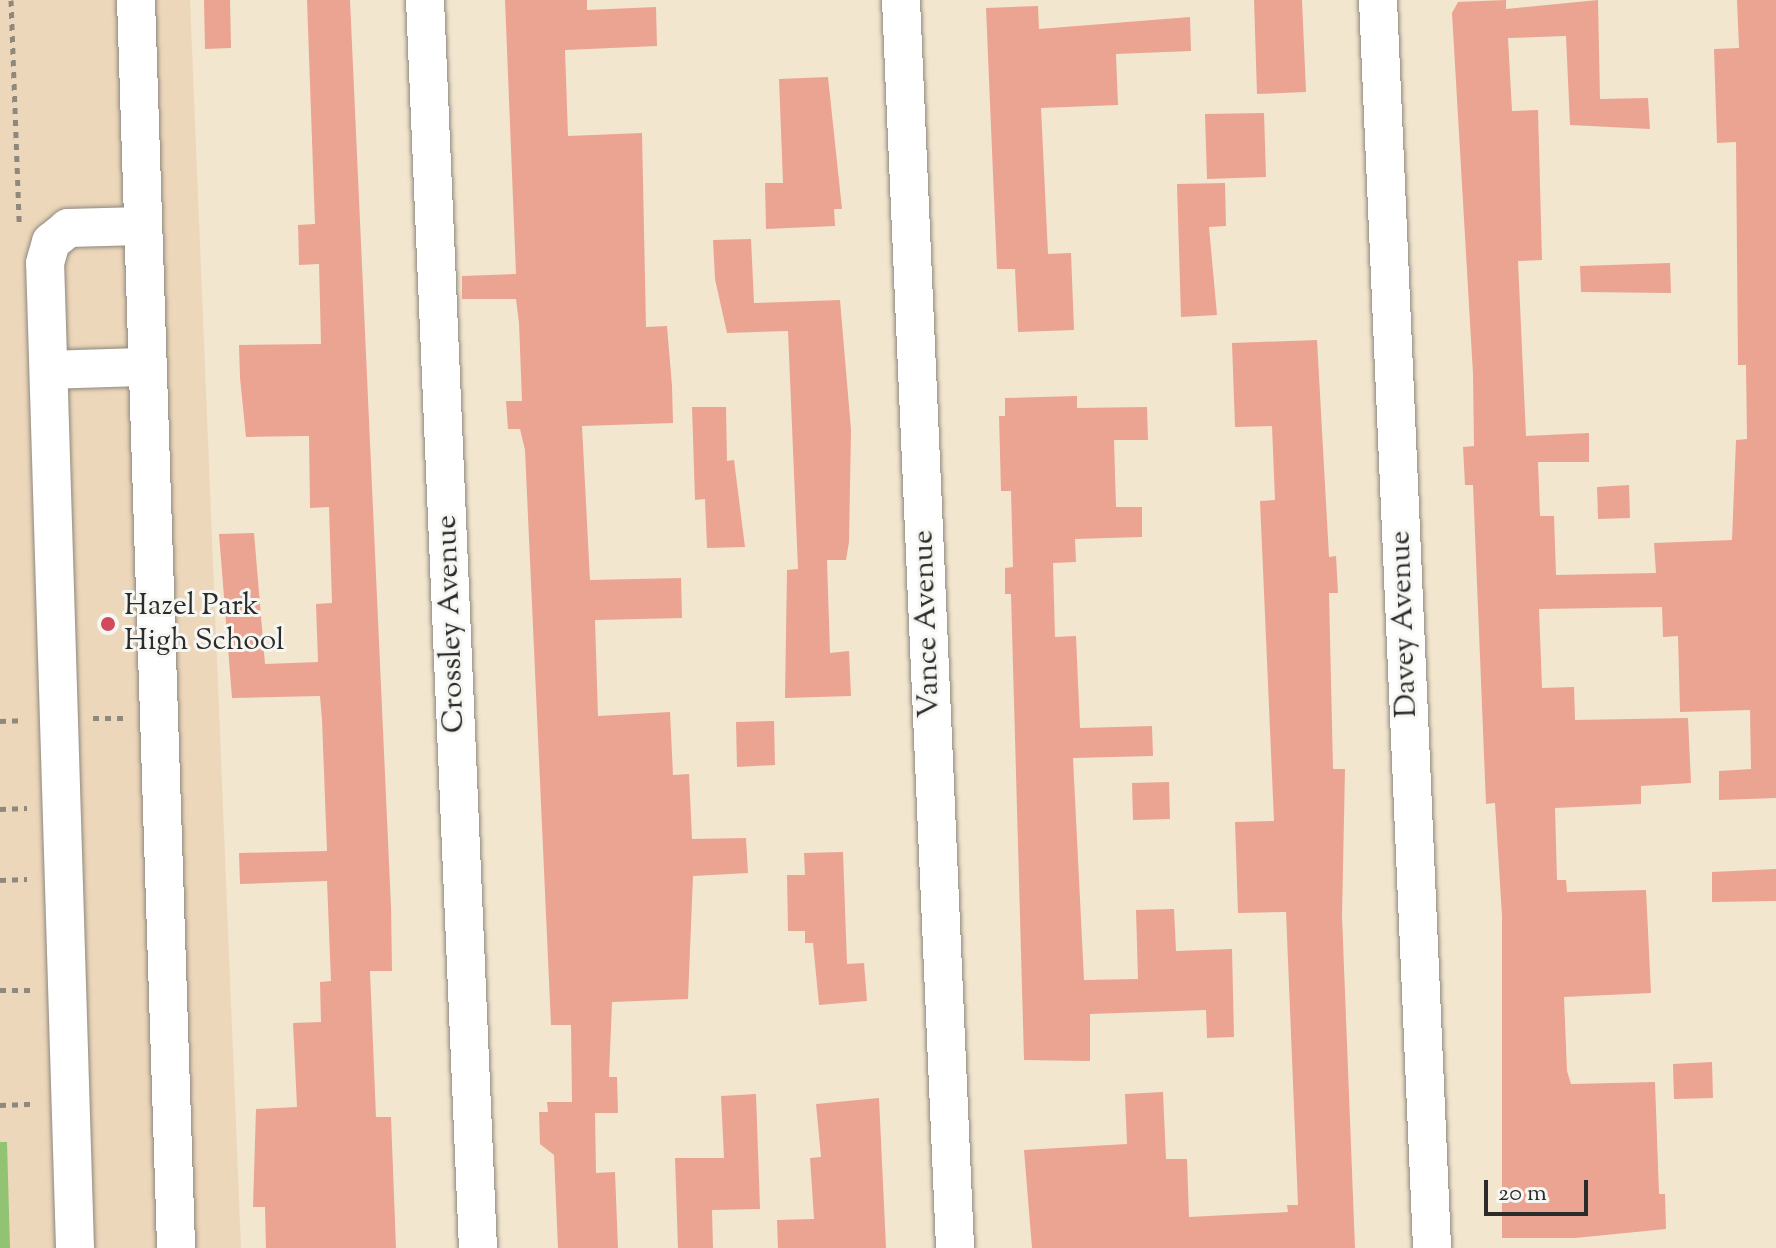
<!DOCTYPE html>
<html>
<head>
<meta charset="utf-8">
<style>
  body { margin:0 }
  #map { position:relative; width:1776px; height:1248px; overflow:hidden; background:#f2e6cf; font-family:"Sorts Mill Goudy",serif }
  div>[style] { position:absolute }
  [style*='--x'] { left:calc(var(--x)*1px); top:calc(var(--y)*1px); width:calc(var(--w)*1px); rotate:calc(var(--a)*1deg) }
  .built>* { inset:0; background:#edd7bb }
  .green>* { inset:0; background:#92c373 }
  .building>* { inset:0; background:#eba492 }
  .path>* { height:5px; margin-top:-2.5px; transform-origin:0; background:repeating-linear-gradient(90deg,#8e887d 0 6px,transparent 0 12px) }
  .roads { filter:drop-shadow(0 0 2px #8e887d) drop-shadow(0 0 2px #8e887d) }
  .minor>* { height:38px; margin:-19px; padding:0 19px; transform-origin:19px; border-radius:19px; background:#fff }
  .dots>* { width:22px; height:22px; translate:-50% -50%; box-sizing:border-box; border:4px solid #f6f6f2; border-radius:50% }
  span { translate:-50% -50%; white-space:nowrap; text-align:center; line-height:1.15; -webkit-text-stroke:6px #f6f6f2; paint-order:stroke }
  .poi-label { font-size:30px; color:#2b2b2b }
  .left { translate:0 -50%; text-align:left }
  .street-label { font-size:30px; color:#2b2b2b }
  .scale { position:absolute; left:1484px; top:1180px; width:104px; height:36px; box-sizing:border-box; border:4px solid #2b2b2b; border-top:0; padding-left:10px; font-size:24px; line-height:28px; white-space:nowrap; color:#2b2b2b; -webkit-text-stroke:6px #f6f6f2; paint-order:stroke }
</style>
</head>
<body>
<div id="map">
  <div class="built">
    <div style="clip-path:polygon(0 0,190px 0,241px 1248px,0 1248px)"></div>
  </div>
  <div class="green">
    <div style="clip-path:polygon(0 1142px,7px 1142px,10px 1248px,0 1248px)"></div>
  </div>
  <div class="building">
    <div style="clip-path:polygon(204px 0,230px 0,231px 48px,205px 49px)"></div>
    <div style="clip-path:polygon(307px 0,350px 0,391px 907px,392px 971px,370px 971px,376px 1117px,391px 1117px,396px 1248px,266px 1248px,265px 1207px,253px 1207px,256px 1109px,297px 1107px,293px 1023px,321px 1022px,320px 982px,331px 981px,327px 881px,240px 884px,239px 853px,327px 851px,322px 720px,320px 696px,232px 698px,219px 534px,254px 533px,265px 664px,318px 662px,316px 604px,332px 603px,329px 507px,310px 508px,309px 436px,246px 437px,240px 378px,239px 345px,321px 344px,319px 264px,299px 265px,298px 225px,315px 224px)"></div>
    <div style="clip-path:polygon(505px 0,587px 0,587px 10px,656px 7px,657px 46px,565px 50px,568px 136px,642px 133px,646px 327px,667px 326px,672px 386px,673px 423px,582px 426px,590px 580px,681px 578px,682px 618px,595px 620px,598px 716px,670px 712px,673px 775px,689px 774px,692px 839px,746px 838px,748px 873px,693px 876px,688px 999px,612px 1002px,609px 1077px,617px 1077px,618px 1113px,595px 1113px,596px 1173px,615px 1172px,618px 1248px,558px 1248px,554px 1155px,540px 1144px,539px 1112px,548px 1112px,547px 1102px,572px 1102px,571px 1025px,551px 1025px,525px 450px,520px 429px,508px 429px,506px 401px,522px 401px,519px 323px,516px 299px,462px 299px,462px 276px,516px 274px)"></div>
    <div style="clip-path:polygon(1254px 0,1302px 0,1306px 92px,1257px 94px)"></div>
    <div style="clip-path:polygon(1506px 0,1506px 9px,1598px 0,1600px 99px,1648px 98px,1650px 129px,1570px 125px,1566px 36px,1508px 38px,1512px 111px,1538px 110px,1542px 260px,1518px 261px,1526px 436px,1589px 433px,1589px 462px,1538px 462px,1540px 516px,1554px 516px,1556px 575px,1656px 573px,1654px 543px,1732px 540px,1736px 440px,1747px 439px,1746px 365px,1738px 365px,1736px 142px,1717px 143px,1714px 49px,1739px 48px,1737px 0,1776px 0,1776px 798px,1719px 800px,1719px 771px,1751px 769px,1750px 710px,1680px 712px,1678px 636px,1663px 637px,1662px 607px,1539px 609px,1542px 688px,1574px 687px,1575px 720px,1688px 718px,1691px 783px,1641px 786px,1641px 804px,1555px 808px,1557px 880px,1566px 880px,1567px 892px,1646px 890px,1651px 993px,1564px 997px,1567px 1071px,1571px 1084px,1655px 1082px,1659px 1194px,1665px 1194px,1666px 1229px,1575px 1238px,1502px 1238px,1502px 916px,1495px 803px,1486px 804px,1473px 485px,1465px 485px,1463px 447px,1474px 446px,1473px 374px,1452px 13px,1458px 2px)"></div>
    <div style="clip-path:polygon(1038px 6px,1039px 29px,1190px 17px,1191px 51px,1116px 54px,1118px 105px,1041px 108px,1048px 254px,1071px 253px,1074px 330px,1018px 332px,1015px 269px,997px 269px,986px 8px)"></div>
    <div style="clip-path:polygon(828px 77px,842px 209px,834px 209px,835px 226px,766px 229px,765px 183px,783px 183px,779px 79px)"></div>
    <div style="clip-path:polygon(1264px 113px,1266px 177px,1207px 179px,1205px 114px)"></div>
    <div style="clip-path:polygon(1225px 183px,1226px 226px,1209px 227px,1217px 315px,1181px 317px,1177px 184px)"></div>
    <div style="clip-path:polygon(751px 239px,754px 303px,840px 300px,851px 430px,849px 542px,846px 560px,827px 560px,830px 653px,849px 651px,851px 696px,785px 698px,787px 570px,798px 569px,788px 331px,727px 333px,715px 279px,713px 240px)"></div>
    <div style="clip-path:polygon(1670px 263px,1671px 293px,1581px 292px,1580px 266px)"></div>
    <div style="clip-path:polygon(1317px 340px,1329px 557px,1336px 556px,1338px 593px,1329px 593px,1333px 769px,1345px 769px,1342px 916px,1355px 1248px,1032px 1248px,1024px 1150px,1127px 1144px,1125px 1094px,1163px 1092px,1166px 1159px,1187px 1159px,1189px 1217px,1288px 1212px,1287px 1205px,1298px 1205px,1286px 912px,1238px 913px,1235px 822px,1274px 821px,1260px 501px,1275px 500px,1272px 426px,1235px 427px,1232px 343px)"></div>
    <div style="clip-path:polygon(1077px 396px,1077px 408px,1147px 407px,1148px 440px,1114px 440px,1116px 507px,1142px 507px,1142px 537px,1075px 539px,1076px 562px,1053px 563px,1055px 637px,1076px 636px,1080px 728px,1152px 726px,1153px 756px,1073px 758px,1084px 980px,1138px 979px,1136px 910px,1174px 909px,1176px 951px,1232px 949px,1234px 1037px,1207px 1038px,1206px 1010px,1090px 1014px,1090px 1061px,1024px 1060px,1011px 594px,1005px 594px,1005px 568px,1013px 567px,1011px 491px,1001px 491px,999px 416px,1005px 416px,1005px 398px)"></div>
    <div style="clip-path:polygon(692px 407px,726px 407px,727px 461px,734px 460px,745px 547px,707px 548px,705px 499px,695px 500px)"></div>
    <div style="clip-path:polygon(1629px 485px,1630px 518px,1598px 519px,1597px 487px)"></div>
    <div style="clip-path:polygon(774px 721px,775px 765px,737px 767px,736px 722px)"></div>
    <div style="clip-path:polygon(1169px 782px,1170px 819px,1133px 820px,1132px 783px)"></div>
    <div style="clip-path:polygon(843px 852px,847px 964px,864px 963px,867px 1001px,819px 1005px,813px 943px,805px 943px,805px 931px,788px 931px,787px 875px,805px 875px,804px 853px)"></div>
    <div style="clip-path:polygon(1776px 869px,1776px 901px,1712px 902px,1712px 872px)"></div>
    <div style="clip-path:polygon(1712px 1062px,1713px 1098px,1674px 1099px,1673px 1064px)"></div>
    <div style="clip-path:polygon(756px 1094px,760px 1209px,712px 1210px,713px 1248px,678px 1248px,675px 1158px,724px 1158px,721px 1096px)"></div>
    <div style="clip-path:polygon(879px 1098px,886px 1248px,778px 1248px,777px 1220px,814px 1219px,810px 1158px,821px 1157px,816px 1104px)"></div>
  </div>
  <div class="path">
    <div style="--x:11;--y:0;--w:223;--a:87.9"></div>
    <div style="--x:93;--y:718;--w:30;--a:0"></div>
    <div style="--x:0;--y:721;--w:23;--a:-2"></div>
    <div style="--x:0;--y:809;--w:27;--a:-2"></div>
    <div style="--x:0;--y:880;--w:27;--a:-2"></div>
    <div style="--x:0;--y:990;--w:31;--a:0"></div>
    <div style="--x:0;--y:1105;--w:35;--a:-2"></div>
  </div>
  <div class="roads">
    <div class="minor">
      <div style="--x:136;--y:0;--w:1249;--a:88.16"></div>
      <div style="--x:425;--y:0;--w:1249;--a:87.57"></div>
      <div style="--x:901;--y:0;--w:1249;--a:87.52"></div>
      <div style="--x:1378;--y:0;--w:1249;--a:87.52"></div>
      <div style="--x:49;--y:370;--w:98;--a:-1.8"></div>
      <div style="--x:75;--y:1248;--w:985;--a:-91.74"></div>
      <div style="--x:45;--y:263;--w:22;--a:-74"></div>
      <div style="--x:51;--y:242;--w:22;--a:-39"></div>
      <div style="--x:68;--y:228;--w:74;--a:-1.5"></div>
    </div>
  </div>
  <div class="dots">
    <div style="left:108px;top:624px;background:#d1495b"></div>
  </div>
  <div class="poi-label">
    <span class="left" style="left:124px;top:624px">Hazel Park<br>High School</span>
  </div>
  <div class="street-label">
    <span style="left:452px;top:624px;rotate:-92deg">Crossley Avenue</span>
    <span style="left:928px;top:624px;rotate:-92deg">Vance Avenue</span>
    <span style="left:1405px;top:624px;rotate:-92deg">Davey Avenue</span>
  </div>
  <div class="scale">20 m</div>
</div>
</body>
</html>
